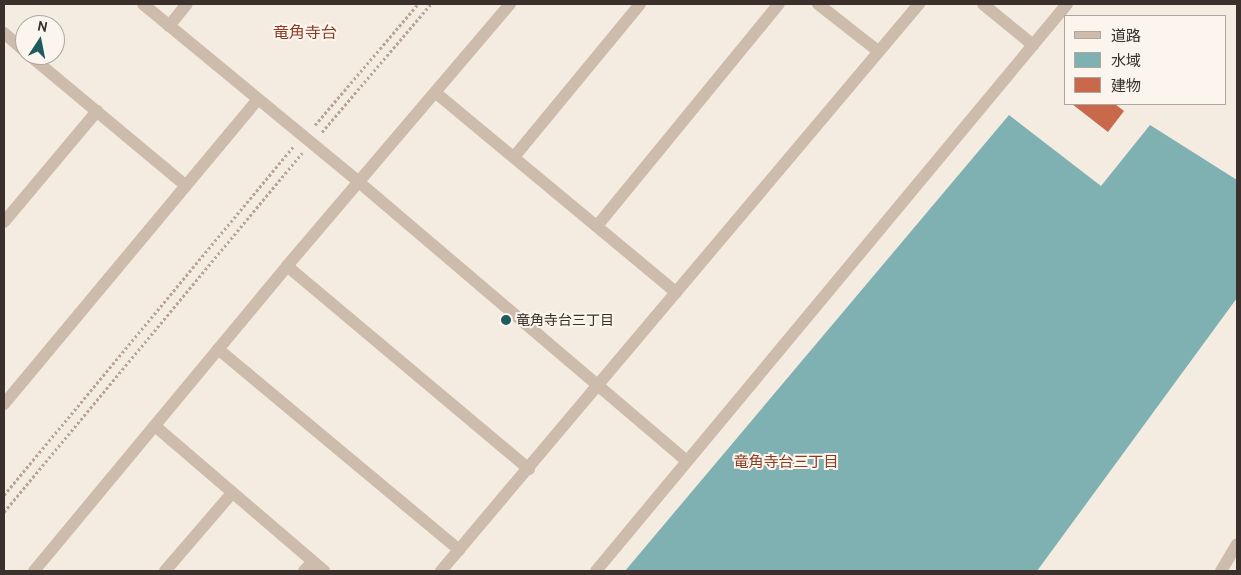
<!DOCTYPE html>
<html>
<head>
<meta charset="utf-8">
<style>
  body { margin:0 }
  #map { position:relative; width:1241px; height:575px; overflow:hidden; background:#f4ebe1; font-family:Cabin,"Noto Sans JP",sans-serif }
  div>[style] { position:absolute }
  [style*='--x'] { left:calc(var(--x)*1px); top:calc(var(--y)*1px); width:calc(var(--w)*1px); rotate:calc(var(--a)*1deg) }
  .water>* { inset:0; background:#7fb0b2 }
  .building>* { inset:0; background:#c8694b }
  .path>* { height:3px; margin-top:-1.5px; transform-origin:0; background:repeating-linear-gradient(90deg,#b9a596 0 2.5px,transparent 0 5px) }
  .minor>* { height:12px; margin:-6px; padding:0 6px; transform-origin:6px; border-radius:6px; background:#cdbbac }
  .tertiary>* { height:12px; margin:-6px; padding:0 6px; transform-origin:6px; border-radius:6px; background:#cdbbac }
  .dots>* { width:14px; height:14px; translate:-50% -50%; box-sizing:border-box; border:2px solid #fbf5ee; border-radius:50% }
  span { translate:-50% -50%; white-space:nowrap; text-align:center; line-height:1.15; -webkit-text-stroke:4px #fbf5ee; paint-order:stroke }
  .poi-label { font-size:14px; color:#3b302b }
  .left { translate:0 -50%; text-align:left }
  .neighbourhood-label { font-size:15px; color:#8c3b22 }
  .quarter-label { font-size:16px; color:#8c3b22 }
  .frame { position:absolute; inset:0; border:5px solid #3b302b; pointer-events:none }
  .legend { position:absolute; left:1064px; top:15px; width:162px; height:90px; box-sizing:border-box; background:#fbf5ee; border:1px solid #aea6a0; margin:0; padding:6px 9px; list-style:none; font-size:15px; color:#3b302b }
  .legend li { display:flex; align-items:center; gap:10px; height:25px }
  .legend b { width:25px; border:1px solid #aea6a0 }
  .north { position:absolute; left:15px; top:15px; width:50px; height:50px; box-sizing:border-box; background:#fbf5ee; border:1px solid #aea6a0; border-radius:50%; rotate:11deg; font-size:14px; font-weight:700; line-height:20px; text-align:center; color:#3b302b }
  .north::after { content:''; display:block; margin:auto; width:18px; height:22px; background:#1f5a5e; clip-path:polygon(50% 0,100% 100%,50% 72%,0 100%) }
</style>
</head>
<body>
<div id="map">
  <div class="water">
    <div style="clip-path:polygon(1009px 115px,1101px 186px,1150px 125px,1237px 180px,1237px 298px,1037px 571px,625px 571px)"></div>
  </div>
  <div class="building">
    <div style="clip-path:polygon(1072px 104px,1115px 104px,1124px 111px,1108px 132px)"></div>
  </div>
  <div class="path">
    <div style="--x:315;--y:125;--w:159;--a:-49.6"></div>
    <div style="--x:322;--y:132;--w:168;--a:-49.6"></div>
    <div style="--x:4;--y:495;--w:454;--a:-50.3"></div>
    <div style="--x:4;--y:512;--w:467;--a:-50.3"></div>
  </div>
  <div class="minor">
    <div style="--x:818;--y:4;--w:76;--a:38.1"></div>
    <div style="--x:983;--y:4;--w:65;--a:39.4"></div>
    <div style="--x:169;--y:26;--w:28;--a:-51"></div>
    <div style="--x:4;--y:33;--w:28;--a:41"></div>
    <div style="--x:29;--y:55;--w:203;--a:39.8"></div>
    <div style="--x:436;--y:93;--w:312;--a:39.7"></div>
    <div style="--x:514;--y:157;--w:198;--a:-50.5"></div>
    <div style="--x:4;--y:222;--w:145;--a:-50"></div>
    <div style="--x:597;--y:226;--w:287;--a:-50.7"></div>
    <div style="--x:287;--y:266;--w:316;--a:40"></div>
    <div style="--x:218;--y:349;--w:314;--a:39.8"></div>
    <div style="--x:4;--y:404;--w:396;--a:-50.2"></div>
    <div style="--x:155;--y:426;--w:223;--a:40.6"></div>
    <div style="--x:34;--y:571;--w:396;--a:-50.3"></div>
    <div style="--x:287;--y:266;--w:344;--a:-49.6"></div>
    <div style="--x:165;--y:571;--w:103;--a:-49.3"></div>
    <div style="--x:304;--y:571;--w:13;--a:-45"></div>
    <div style="--x:441;--y:571;--w:742;--a:-49.87"></div>
    <div style="--x:1221;--y:571;--w:31;--a:-59"></div>
  </div>
  <div class="tertiary">
    <div style="--x:143;--y:4;--w:281;--a:39.5"></div>
    <div style="--x:360;--y:183;--w:429;--a:40.4"></div>
    <div style="--x:596;--y:571;--w:737;--a:-50.28"></div>
  </div>
  <div class="dots">
    <div style="left:506px;top:320px;background:#1f5a5e"></div>
  </div>
  <div class="poi-label">
    <span class="left" style="left:516px;top:320px">竜角寺台三丁目</span>
  </div>
  <div class="neighbourhood-label">
    <span style="left:786px;top:463px">竜角寺台三丁目</span>
  </div>
  <div class="quarter-label">
    <span style="left:305px;top:33px">竜角寺台</span>
  </div>
  <div class="frame"></div>
  <ul class="legend">
  <li><b style="height:6px;background:#cdbbac"></b>道路</li>
  <li><b style="height:14px;background:#7fb0b2"></b>水域</li>
  <li><b style="height:14px;background:#c8694b"></b>建物</li>
  </ul>
  <div class="north">N</div>
</div>
</body>
</html>
